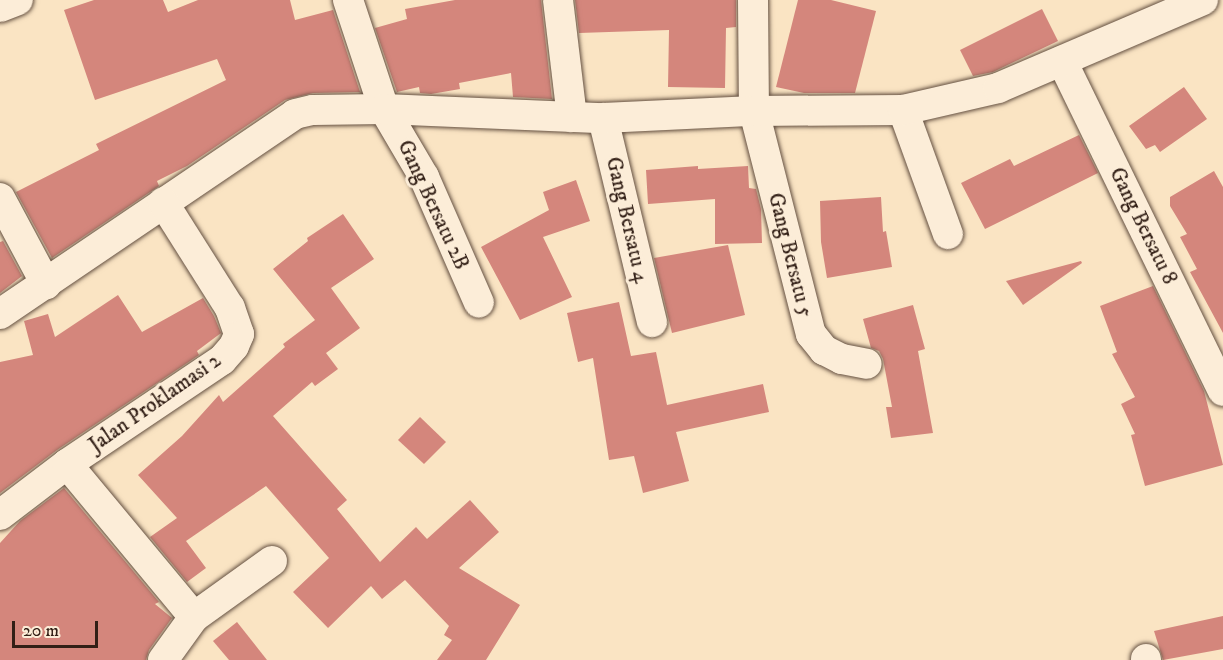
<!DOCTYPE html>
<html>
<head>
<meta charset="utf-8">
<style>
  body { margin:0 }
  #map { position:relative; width:1223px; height:660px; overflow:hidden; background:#fae4c3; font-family:"IM FELL DW Pica",serif }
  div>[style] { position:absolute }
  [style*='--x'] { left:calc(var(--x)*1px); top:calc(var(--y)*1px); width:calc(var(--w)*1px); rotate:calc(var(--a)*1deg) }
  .building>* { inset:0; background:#d4867c }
  .roads { filter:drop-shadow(0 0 2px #645041) drop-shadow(0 0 2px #645041) }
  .minor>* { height:30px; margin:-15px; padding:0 15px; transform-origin:15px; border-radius:15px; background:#fcedd8 }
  span { translate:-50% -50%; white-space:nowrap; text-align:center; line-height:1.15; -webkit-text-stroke:6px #fcedd8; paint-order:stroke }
  .street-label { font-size:21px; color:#321f16 }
  .scale { position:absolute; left:12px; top:621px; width:86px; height:27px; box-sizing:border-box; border:3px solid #321f16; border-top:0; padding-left:8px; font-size:18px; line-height:21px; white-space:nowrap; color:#321f16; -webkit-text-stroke:4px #fcedd8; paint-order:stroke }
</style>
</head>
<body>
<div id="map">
  <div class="building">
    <div style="clip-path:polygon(94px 0,163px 0,168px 12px,198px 0,290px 0,295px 20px,333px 10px,360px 92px,313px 93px,285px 100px,187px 166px,157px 181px,159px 186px,52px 258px,16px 192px,99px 150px,96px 144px,226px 80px,217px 59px,95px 100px,64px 10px)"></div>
    <div style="clip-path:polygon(455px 0,541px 0,552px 99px,513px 97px,511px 73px,459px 83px,460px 89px,431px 94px,420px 93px,419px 87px,397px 92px,375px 28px,407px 19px,405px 9px)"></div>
    <div style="clip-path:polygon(575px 0,736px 0,736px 27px,726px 28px,725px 88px,668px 87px,669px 30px,579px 33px)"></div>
    <div style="clip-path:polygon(798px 0,831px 0,876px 11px,855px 93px,804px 93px,776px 87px)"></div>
    <div style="clip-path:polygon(1042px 9px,1058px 41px,993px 72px,973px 76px,960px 50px)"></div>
    <div style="clip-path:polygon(1184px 87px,1207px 119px,1160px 152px,1155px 145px,1146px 149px,1129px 126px)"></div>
    <div style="clip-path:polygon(1079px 135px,1098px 173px,985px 229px,961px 183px,1010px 159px,1014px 166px)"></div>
    <div style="clip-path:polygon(698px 166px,698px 169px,748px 166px,749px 188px,756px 189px,761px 209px,762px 243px,715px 244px,715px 199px,648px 204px,646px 170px)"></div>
    <div style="clip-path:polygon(1214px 171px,1223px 187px,1223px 333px,1190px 272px,1197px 269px,1180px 237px,1187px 234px,1170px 206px,1170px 197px)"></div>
    <div style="clip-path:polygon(576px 180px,590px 221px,543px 237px,572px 297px,520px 320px,481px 247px,549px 210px,543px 192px)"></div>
    <div style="clip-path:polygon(881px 197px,883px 232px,886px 231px,892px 267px,827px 278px,821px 242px,820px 201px)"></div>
    <div style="clip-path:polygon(343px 214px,374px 259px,331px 288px,360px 328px,326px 353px,338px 369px,315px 386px,312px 382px,273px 416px,347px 500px,337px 509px,380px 562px,416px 527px,427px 539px,470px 500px,499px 532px,459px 568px,520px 605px,486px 660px,437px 660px,452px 640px,444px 635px,449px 626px,405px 580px,382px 599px,371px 586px,328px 628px,293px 592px,329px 558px,266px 486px,186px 541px,206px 568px,187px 582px,150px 537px,177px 518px,138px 475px,182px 436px,219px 395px,223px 402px,285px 347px,283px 344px,315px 320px,273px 269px,308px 241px,307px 238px)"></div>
    <div style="clip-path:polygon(3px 241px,22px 276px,0 293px,0 242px)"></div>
    <div style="clip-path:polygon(728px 245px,745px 315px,672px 333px,654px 258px)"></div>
    <div style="clip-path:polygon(1081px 261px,1082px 263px,1023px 305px,1006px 281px)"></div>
    <div style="clip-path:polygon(1153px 286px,1204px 391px,1223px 465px,1145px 486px,1131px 435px,1135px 434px,1121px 404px,1135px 397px,1112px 354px,1117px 352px,1100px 306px)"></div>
    <div style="clip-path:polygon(118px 295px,142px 332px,203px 298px,214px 316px,221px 333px,197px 351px,199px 355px,57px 450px,0 493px,0 362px,33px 355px,24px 321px,48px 314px,55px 337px)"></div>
    <div style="clip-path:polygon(619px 302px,631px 356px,656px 352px,667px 405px,763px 384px,769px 412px,676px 432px,689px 481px,643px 493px,634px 456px,609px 460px,593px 358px,578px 362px,567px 313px)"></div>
    <div style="clip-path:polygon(913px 305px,925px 349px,918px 351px,933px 433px,891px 438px,886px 407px,892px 407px,883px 359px,879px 351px,871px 348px,863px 319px)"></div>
    <div style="clip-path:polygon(420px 417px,446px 442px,424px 464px,398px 440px)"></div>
    <div style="clip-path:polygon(64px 488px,159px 602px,155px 604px,172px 618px,149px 650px,146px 660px,0 660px,0 543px,20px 521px)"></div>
    <div style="clip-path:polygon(1223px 616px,1223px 649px,1163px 660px,1154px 631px)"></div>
    <div style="clip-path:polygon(237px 622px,267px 660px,229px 660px,213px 641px)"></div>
  </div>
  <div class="roads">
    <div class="minor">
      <div style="--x:348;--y:0;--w:115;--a:71.7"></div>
      <div style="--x:384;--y:109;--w:79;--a:59.5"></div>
      <div style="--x:424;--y:177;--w:137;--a:66.4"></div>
      <div style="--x:558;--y:0;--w:118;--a:83.2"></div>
      <div style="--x:753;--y:0;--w:111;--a:89.5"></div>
      <div style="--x:754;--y:111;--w:230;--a:75.7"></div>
      <div style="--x:811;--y:334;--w:21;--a:51"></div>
      <div style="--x:824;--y:350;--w:20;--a:27"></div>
      <div style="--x:842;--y:359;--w:25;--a:11"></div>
      <div style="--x:0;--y:7;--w:19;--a:-21"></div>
      <div style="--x:1062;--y:61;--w:367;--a:64"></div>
      <div style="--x:903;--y:110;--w:132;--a:70.1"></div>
      <div style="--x:603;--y:118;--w:210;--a:76.5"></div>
      <div style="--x:0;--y:198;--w:98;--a:61.9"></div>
      <div style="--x:0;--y:314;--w:356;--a:-34.1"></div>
      <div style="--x:295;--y:114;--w:18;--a:-13"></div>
      <div style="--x:313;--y:110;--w:71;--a:-0.8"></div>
      <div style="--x:384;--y:109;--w:219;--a:2.4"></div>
      <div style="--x:603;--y:118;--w:151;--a:-2.7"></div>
      <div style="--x:754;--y:111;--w:149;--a:-0.4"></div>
      <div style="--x:903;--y:110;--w:98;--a:-13"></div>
      <div style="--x:998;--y:88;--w:223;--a:-23.2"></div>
      <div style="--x:67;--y:464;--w:199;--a:50.3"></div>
      <div style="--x:194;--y:617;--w:96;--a:-35.7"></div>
      <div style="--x:0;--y:515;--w:84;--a:-37.3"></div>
      <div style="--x:67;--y:464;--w:187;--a:-33.9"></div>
      <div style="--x:222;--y:360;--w:18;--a:-49"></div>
      <div style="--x:234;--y:346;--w:13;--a:-67"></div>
      <div style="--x:239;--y:334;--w:28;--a:-109"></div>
      <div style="--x:230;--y:308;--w:125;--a:-122.3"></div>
      <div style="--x:163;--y:660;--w:53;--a:-54.2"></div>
      <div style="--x:1146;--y:660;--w:1;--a:-90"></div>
    </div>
  </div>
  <div class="street-label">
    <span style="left:433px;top:205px;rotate:65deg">Gang Bersatu 2B</span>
    <span style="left:627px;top:220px;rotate:77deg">Gang Bersatu 4</span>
    <span style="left:1143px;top:226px;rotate:64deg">Gang Bersatu 8</span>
    <span style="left:790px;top:255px;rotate:76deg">Gang Bersatu 5</span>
    <span style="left:155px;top:403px;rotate:-35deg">Jalan Proklamasi 2</span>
  </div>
  <div class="scale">20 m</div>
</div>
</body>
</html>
